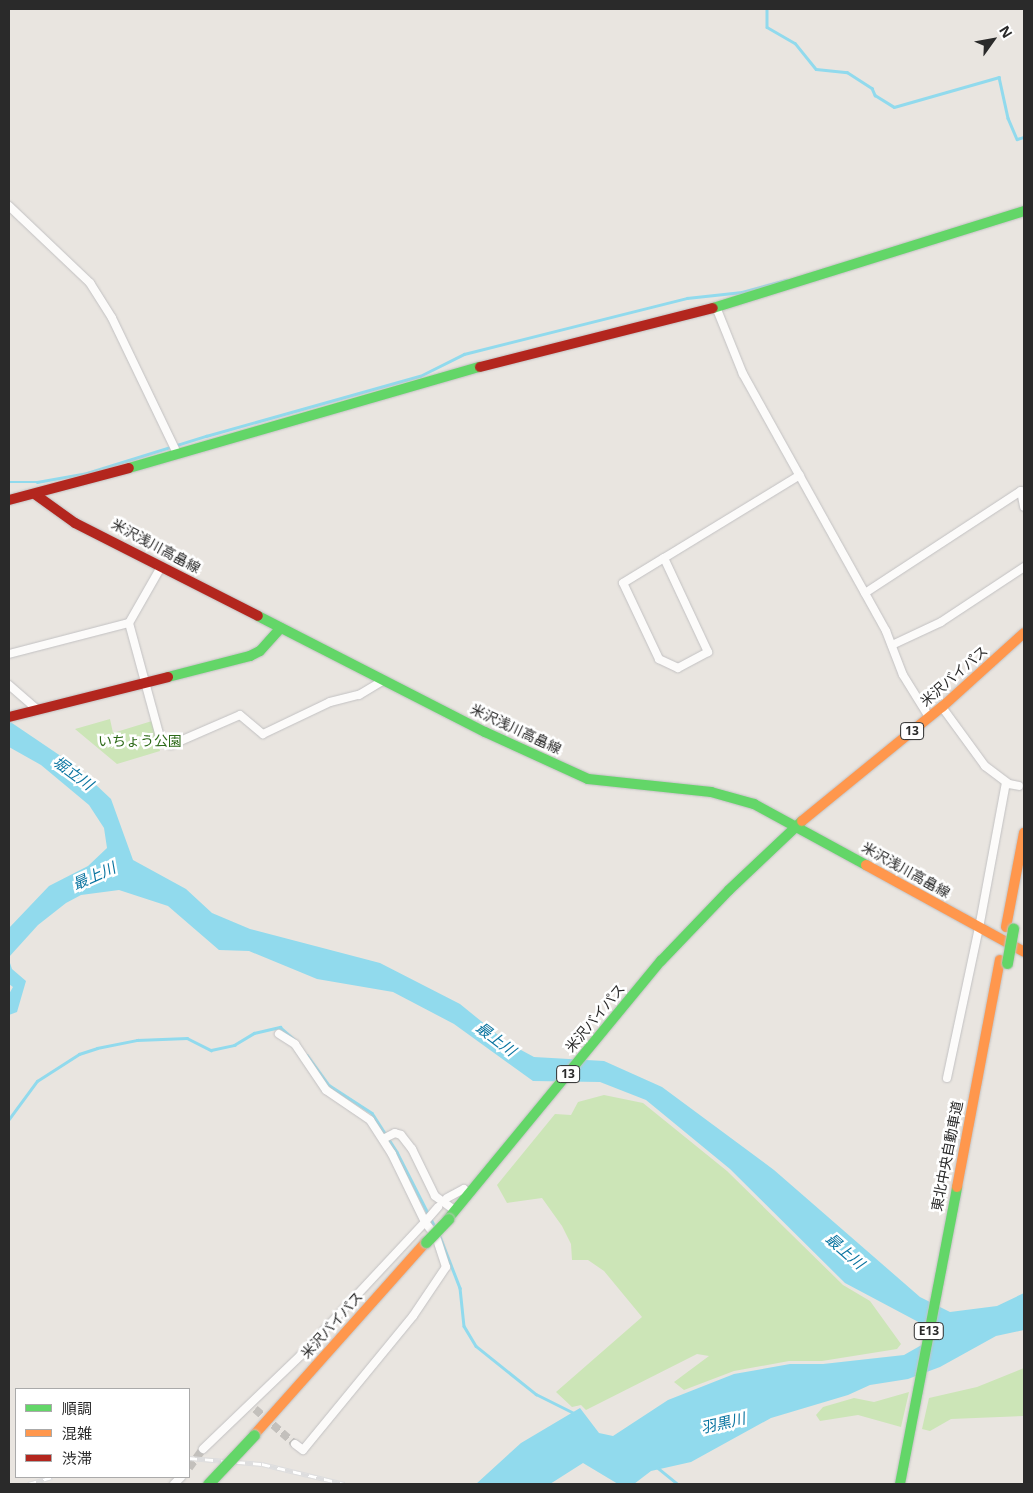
<!DOCTYPE html>
<html>
<head>
<meta charset="utf-8">
<style>
  body { margin:0 }
  #map { position:relative; width:1033px; height:1493px; overflow:hidden; background:#e9e5e0; font-family:"Open Sans","Noto Sans JP",sans-serif }
  div>[style] { position:absolute }
  [style*='--x'] { left:calc(var(--x)*1px); top:calc(var(--y)*1px); width:calc(var(--w)*1px); rotate:calc(var(--a)*1deg) }
  .green>* { inset:0; background:#cce5b7 }
  .water>* { inset:0; background:#91daed }
  .stream>* { height:2.5px; margin:-1.25px; padding:0 1.25px; transform-origin:1.25px; border-radius:1.25px; background:#91daed }
  .street-tunnel>* { height:8px; margin-top:-4px; transform-origin:0; background:repeating-linear-gradient(90deg,#c3c0bc 0 8px,transparent 0 12px) }
  .roads { filter:drop-shadow(0 0 1px #c2c1c2) drop-shadow(0 0 1px #c2c1c2) }
  .street>* { height:8px; margin:-4px; padding:0 4px; transform-origin:4px; border-radius:4px; background:#fcfbfa }
  .fast>* { height:10px; margin:-5px; padding:0 5px; transform-origin:5px; border-radius:5px; background:#63d668 }
  .slow>* { height:10px; margin:-5px; padding:0 5px; transform-origin:5px; border-radius:5px; background:#ff974d }
  .jam>* { height:10px; margin:-5px; padding:0 5px; transform-origin:5px; border-radius:5px; background:#b3261e }
  .rail>* { height:4.5px; margin-top:-2.25px; transform-origin:0; background:repeating-linear-gradient(90deg,#fff 0 8px,#ddddde 0 16px); box-sizing:border-box; border-block:1px solid #ddddde }
  .bridges { filter:drop-shadow(0 0 1px #c4c3c1) drop-shadow(0 0 1px #c4c3c1) }
  .fast-bridge>* { height:11px; margin:-5.5px; padding:0 5.5px; transform-origin:5.5px; border-radius:5.5px; background:#63d668 }
  span { translate:-50% -50%; white-space:nowrap; text-align:center; line-height:1.15; -webkit-text-stroke:5px #fff; paint-order:stroke }
  .shield-label span { padding:1px 4px; background:#fff; border:1px solid; border-radius:4px; -webkit-text-stroke-width:0 }
  .shield-label { font-size:12px; color:#2a2a2a; font-weight:700 }
  .street-label { font-size:14px; color:#2a2a2a }
  .park-label { font-size:14px; color:#2d6a18 }
  .water-label { font-size:15px; color:#0974a0; font-style:italic }
  .frame { position:absolute; inset:0; border:10px solid #2a2a2a; pointer-events:none }
  .legend { position:absolute; left:15px; top:1388px; width:175px; height:90px; box-sizing:border-box; background:#fff; border:1px solid #aaa; margin:0; padding:6px 9px; list-style:none; font-size:15px; color:#2a2a2a }
  .legend li { display:flex; align-items:center; gap:10px; height:25px }
  .legend b { width:25px; border:1px solid #aaa }
  .north { position:absolute; left:968px; top:15px; width:50px; height:50px; -webkit-text-stroke:4px #fff; paint-order:stroke; rotate:58deg; font-size:14px; font-weight:700; line-height:20px; text-align:center; color:#2a2a2a }
  .north::after { content:''; display:block; margin:auto; width:18px; height:22px; background:#2a2a2a; clip-path:polygon(50% 0,100% 100%,50% 72%,0 100%) }
</style>
</head>
<body>
<div id="map">
  <div class="green">
    <div style="clip-path:polygon(110px 719px,113px 733px,152px 721px,160px 751px,117px 764px,75px 729px)"></div>
    <div style="clip-path:polygon(604px 1095px,643px 1103px,727px 1171px,843px 1285px,870px 1301px,901px 1344px,897px 1349px,822px 1361px,789px 1361px,734px 1371px,684px 1390px,674px 1382px,709px 1356px,697px 1354px,586px 1410px,581px 1405px,572px 1407px,556px 1392px,642px 1317px,604px 1271px,588px 1260px,572px 1260px,571px 1244px,562px 1226px,542px 1198px,507px 1203px,497px 1185px,555px 1114px,571px 1115px,578px 1102px)"></div>
    <div style="clip-path:polygon(1024px 1368px,1024px 1416px,951px 1419px,930px 1431px,922px 1429px,929px 1398px,977px 1387px)"></div>
    <div style="clip-path:polygon(909px 1392px,901px 1427px,858px 1415px,820px 1421px,816px 1415px,823px 1407px,854px 1398px,874px 1402px)"></div>
  </div>
  <div class="water">
    <div style="clip-path:polygon(9px 721px,77px 767px,111px 799px,133px 860px,186px 889px,212px 913px,250px 929px,380px 963px,460px 1004px,508px 1043px,534px 1057px,604px 1061px,662px 1087px,774px 1170px,920px 1297px,950px 1312px,997px 1306px,1024px 1293px,1024px 1330px,996px 1336px,940px 1367px,908px 1379px,870px 1385px,848px 1395px,771px 1418px,691px 1462px,651px 1471px,634px 1484px,618px 1484px,583px 1463px,550px 1484px,476px 1484px,521px 1443px,580px 1408px,599px 1433px,613px 1436px,668px 1400px,734px 1374px,790px 1364px,823px 1364px,904px 1355px,941px 1334px,845px 1283px,730px 1169px,646px 1100px,600px 1082px,533px 1081px,454px 1024px,393px 992px,317px 979px,249px 951px,219px 950px,168px 906px,119px 890px,81px 895px,66px 903px,38px 925px,9px 957px,9px 928px,49px 886px,88px 866px,107px 848px,104px 828px,89px 805px,41px 765px,9px 747px)"></div>
    <div style="clip-path:polygon(9px 960px,12px 969px,26px 981px,17px 1012px,9px 1015px,9px 994px,13px 987px,9px 984px)"></div>
  </div>
  <div class="stream">
    <div style="--x:767;--y:9;--w:18;--a:90"></div>
    <div style="--x:767;--y:27;--w:32;--a:30"></div>
    <div style="--x:795;--y:43;--w:33;--a:51"></div>
    <div style="--x:816;--y:69;--w:31;--a:6"></div>
    <div style="--x:847;--y:72;--w:30;--a:33"></div>
    <div style="--x:872;--y:88;--w:8;--a:67"></div>
    <div style="--x:875;--y:95;--w:22;--a:32"></div>
    <div style="--x:894;--y:107;--w:109;--a:-15.9"></div>
    <div style="--x:999;--y:77;--w:42;--a:77.6"></div>
    <div style="--x:1008;--y:118;--w:23;--a:67"></div>
    <div style="--x:1017;--y:139;--w:7;--a:-16"></div>
    <div style="--x:9;--y:482;--w:28;--a:0"></div>
    <div style="--x:37;--y:482;--w:51;--a:-10.2"></div>
    <div style="--x:87;--y:473;--w:125;--a:-17.3"></div>
    <div style="--x:206;--y:436;--w:222;--a:-15.7"></div>
    <div style="--x:420;--y:376;--w:49;--a:-26.6"></div>
    <div style="--x:464;--y:354;--w:230;--a:-14.1"></div>
    <div style="--x:687;--y:298;--w:55;--a:-6.2"></div>
    <div style="--x:742;--y:292;--w:46;--a:-15.3"></div>
    <div style="--x:307;--y:1055;--w:37;--a:54"></div>
    <div style="--x:329;--y:1085;--w:51;--a:33.1"></div>
    <div style="--x:372;--y:1113;--w:46;--a:57.3"></div>
    <div style="--x:397;--y:1152;--w:84;--a:63.1"></div>
    <div style="--x:9;--y:1119;--w:47;--a:-53.6"></div>
    <div style="--x:37;--y:1081;--w:50;--a:-32.7"></div>
    <div style="--x:79;--y:1054;--w:19;--a:-18"></div>
    <div style="--x:97;--y:1048;--w:41;--a:-11.3"></div>
    <div style="--x:137;--y:1040;--w:50;--a:-2.3"></div>
    <div style="--x:187;--y:1038;--w:27;--a:27"></div>
    <div style="--x:211;--y:1050;--w:24;--a:-12"></div>
    <div style="--x:234;--y:1045;--w:23;--a:-31"></div>
    <div style="--x:254;--y:1033;--w:27;--a:-13"></div>
    <div style="--x:280;--y:1027;--w:18;--a:41"></div>
    <div style="--x:439;--y:1234;--w:58;--a:68.7"></div>
    <div style="--x:460;--y:1288;--w:38;--a:84"></div>
    <div style="--x:464;--y:1326;--w:23;--a:59"></div>
    <div style="--x:476;--y:1346;--w:77;--a:38.7"></div>
    <div style="--x:536;--y:1394;--w:42;--a:26.6"></div>
    <div style="--x:658;--y:1468;--w:26;--a:39"></div>
  </div>
  <div class="street-tunnel">
    <div style="--x:255;--y:1409;--w:53;--a:41.2"></div>
    <div style="--x:189;--y:1468;--w:24;--a:-54"></div>
  </div>
  <div class="roads">
    <div class="street">
      <div style="--x:9;--y:206;--w:112;--a:43.5"></div>
      <div style="--x:90;--y:283;--w:41;--a:57.8"></div>
      <div style="--x:112;--y:318;--w:150;--a:64.3"></div>
      <div style="--x:716;--y:307;--w:72;--a:68.1"></div>
      <div style="--x:743;--y:374;--w:294;--a:60.9"></div>
      <div style="--x:886;--y:631;--w:47;--a:68.9"></div>
      <div style="--x:903;--y:675;--w:49;--a:58.2"></div>
      <div style="--x:664;--y:558;--w:104;--a:64.9"></div>
      <div style="--x:708;--y:652;--w:34;--a:152"></div>
      <div style="--x:678;--y:668;--w:21;--a:-155"></div>
      <div style="--x:659;--y:659;--w:84;--a:-115.3"></div>
      <div style="--x:623;--y:583;--w:48;--a:-31.4"></div>
      <div style="--x:664;--y:558;--w:159;--a:-31.4"></div>
      <div style="--x:161;--y:567;--w:64;--a:119.7"></div>
      <div style="--x:129;--y:623;--w:122;--a:74.8"></div>
      <div style="--x:161;--y:741;--w:11;--a:22"></div>
      <div style="--x:171;--y:745;--w:75;--a:-23.5"></div>
      <div style="--x:240;--y:715;--w:30;--a:40"></div>
      <div style="--x:263;--y:734;--w:74;--a:-25.5"></div>
      <div style="--x:330;--y:702;--w:30;--a:-14"></div>
      <div style="--x:359;--y:695;--w:27;--a:-31"></div>
      <div style="--x:865;--y:593;--w:186;--a:-33.2"></div>
      <div style="--x:1021;--y:491;--w:16;--a:79"></div>
      <div style="--x:892;--y:645;--w:54;--a:-25.1"></div>
      <div style="--x:941;--y:622;--w:100;--a:-33.5"></div>
      <div style="--x:9;--y:654;--w:124;--a:-14.5"></div>
      <div style="--x:9;--y:685;--w:37;--a:41"></div>
      <div style="--x:942;--y:707;--w:73;--a:53.9"></div>
      <div style="--x:985;--y:766;--w:30;--a:37"></div>
      <div style="--x:1009;--y:784;--w:10;--a:11"></div>
      <div style="--x:947;--y:1078;--w:153;--a:-78"></div>
      <div style="--x:979;--y:928;--w:148;--a:-79.5"></div>
      <div style="--x:383;--y:1139;--w:13;--a:-27"></div>
      <div style="--x:395;--y:1133;--w:6;--a:18"></div>
      <div style="--x:401;--y:1135;--w:18;--a:52"></div>
      <div style="--x:412;--y:1149;--w:52;--a:63.9"></div>
      <div style="--x:435;--y:1196;--w:24;--a:36"></div>
      <div style="--x:447;--y:1198;--w:19;--a:-28"></div>
      <div style="--x:464;--y:1189;--w:6;--a:45"></div>
      <div style="--x:431;--y:1230;--w:10;--a:-127"></div>
      <div style="--x:425;--y:1222;--w:20;--a:-49"></div>
      <div style="--x:295;--y:1444;--w:10;--a:37"></div>
      <div style="--x:303;--y:1450;--w:173;--a:-50.6"></div>
      <div style="--x:413;--y:1316;--w:59;--a:-56"></div>
      <div style="--x:446;--y:1267;--w:29;--a:-108"></div>
      <div style="--x:203;--y:1449;--w:134;--a:-43.8"></div>
      <div style="--x:300;--y:1356;--w:183;--a:-47"></div>
      <div style="--x:425;--y:1222;--w:76;--a:-115.9"></div>
      <div style="--x:392;--y:1154;--w:40;--a:-122.9"></div>
      <div style="--x:370;--y:1120;--w:53;--a:-145.7"></div>
      <div style="--x:326;--y:1090;--w:55;--a:-124"></div>
      <div style="--x:295;--y:1044;--w:19;--a:-148"></div>
      <div style="--x:174;--y:1484;--w:10;--a:-45"></div>
    </div>
    <div class="fast">
      <div style="--x:713;--y:308;--w:326;--a:-17.3"></div>
      <div style="--x:129;--y:468;--w:365;--a:-16.1"></div>
      <div style="--x:258;--y:616;--w:255;--a:27.1"></div>
      <div style="--x:485;--y:732;--w:113;--a:24.5"></div>
      <div style="--x:588;--y:779;--w:124;--a:6"></div>
      <div style="--x:711;--y:792;--w:45;--a:15.6"></div>
      <div style="--x:754;--y:804;--w:128;--a:28.6"></div>
      <div style="--x:168;--y:677;--w:85;--a:-14.4"></div>
      <div style="--x:250;--y:656;--w:11;--a:-27"></div>
      <div style="--x:260;--y:651;--w:31;--a:-48"></div>
      <div style="--x:448;--y:1219;--w:335;--a:-50.5"></div>
      <div style="--x:661;--y:961;--w:98;--a:-46.2"></div>
      <div style="--x:729;--y:890;--w:100;--a:-43.4"></div>
      <div style="--x:900;--y:1484;--w:302;--a:-79.1"></div>
    </div>
    <div class="slow">
      <div style="--x:802;--y:821;--w:181;--a:-39.2"></div>
      <div style="--x:942;--y:707;--w:110;--a:-42.1"></div>
      <div style="--x:866;--y:865;--w:180;--a:28.8"></div>
      <div style="--x:1006;--y:927;--w:96;--a:-79.2"></div>
      <div style="--x:957;--y:1187;--w:231;--a:-79.3"></div>
      <div style="--x:254;--y:1435;--w:259;--a:-48.3"></div>
    </div>
    <div class="jam">
      <div style="--x:480;--y:367;--w:240;--a:-14.2"></div>
      <div style="--x:36;--y:495;--w:48;--a:35.7"></div>
      <div style="--x:75;--y:523;--w:205;--a:26.9"></div>
      <div style="--x:9;--y:500;--w:124;--a:-14.9"></div>
      <div style="--x:9;--y:717;--w:164;--a:-14.1"></div>
    </div>
  </div>
  <div class="rail">
    <div style="--x:189;--y:1458;--w:73;--a:4.7"></div>
    <div style="--x:262;--y:1464;--w:85;--a:13.5"></div>
    <div style="--x:28;--y:1484;--w:25;--a:-16"></div>
  </div>
  <div class="bridges">
    <div class="fast-bridge">
      <div style="--x:1007;--y:963;--w:35;--a:-80"></div>
      <div style="--x:426;--y:1242;--w:32;--a:-46"></div>
      <div style="--x:208;--y:1484;--w:67;--a:-46.8"></div>
    </div>
  </div>
  <div class="shield-label">
    <span style="left:912px;top:731px">13</span>
    <span style="left:568px;top:1074px">13</span>
    <span style="left:929px;top:1331px">E13</span>
  </div>
  <div class="street-label">
    <span style="left:156px;top:546px;rotate:28deg">米沢浅川高畠線</span>
    <span style="left:954px;top:676px;rotate:-41deg">米沢バイパス</span>
    <span style="left:516px;top:729px;rotate:25deg">米沢浅川高畠線</span>
    <span style="left:906px;top:870px;rotate:29deg">米沢浅川高畠線</span>
    <span style="left:595px;top:1018px;rotate:-50deg">米沢バイパス</span>
    <span style="left:947px;top:1156px;rotate:-79deg">東北中央自動車道</span>
    <span style="left:332px;top:1325px;rotate:-48deg">米沢バイパス</span>
  </div>
  <div class="park-label">
    <span style="left:140px;top:741px">いちょう公園</span>
  </div>
  <div class="water-label">
    <span style="left:73px;top:773px;rotate:36deg">堀立川</span>
    <span style="left:94px;top:876px;rotate:-24deg">最上川</span>
    <span style="left:496px;top:1039px;rotate:37deg">最上川</span>
    <span style="left:845px;top:1251px;rotate:41deg">最上川</span>
    <span style="left:723px;top:1423px;rotate:-13deg">羽黒川</span>
  </div>
  <div class="frame"></div>
  <ul class="legend">
  <li><b style="height:6px;background:#63d668"></b>順調</li>
  <li><b style="height:6px;background:#ff974d"></b>混雑</li>
  <li><b style="height:6px;background:#b3261e"></b>渋滞</li>
  </ul>
  <div class="north">N</div>
</div>
</body>
</html>
